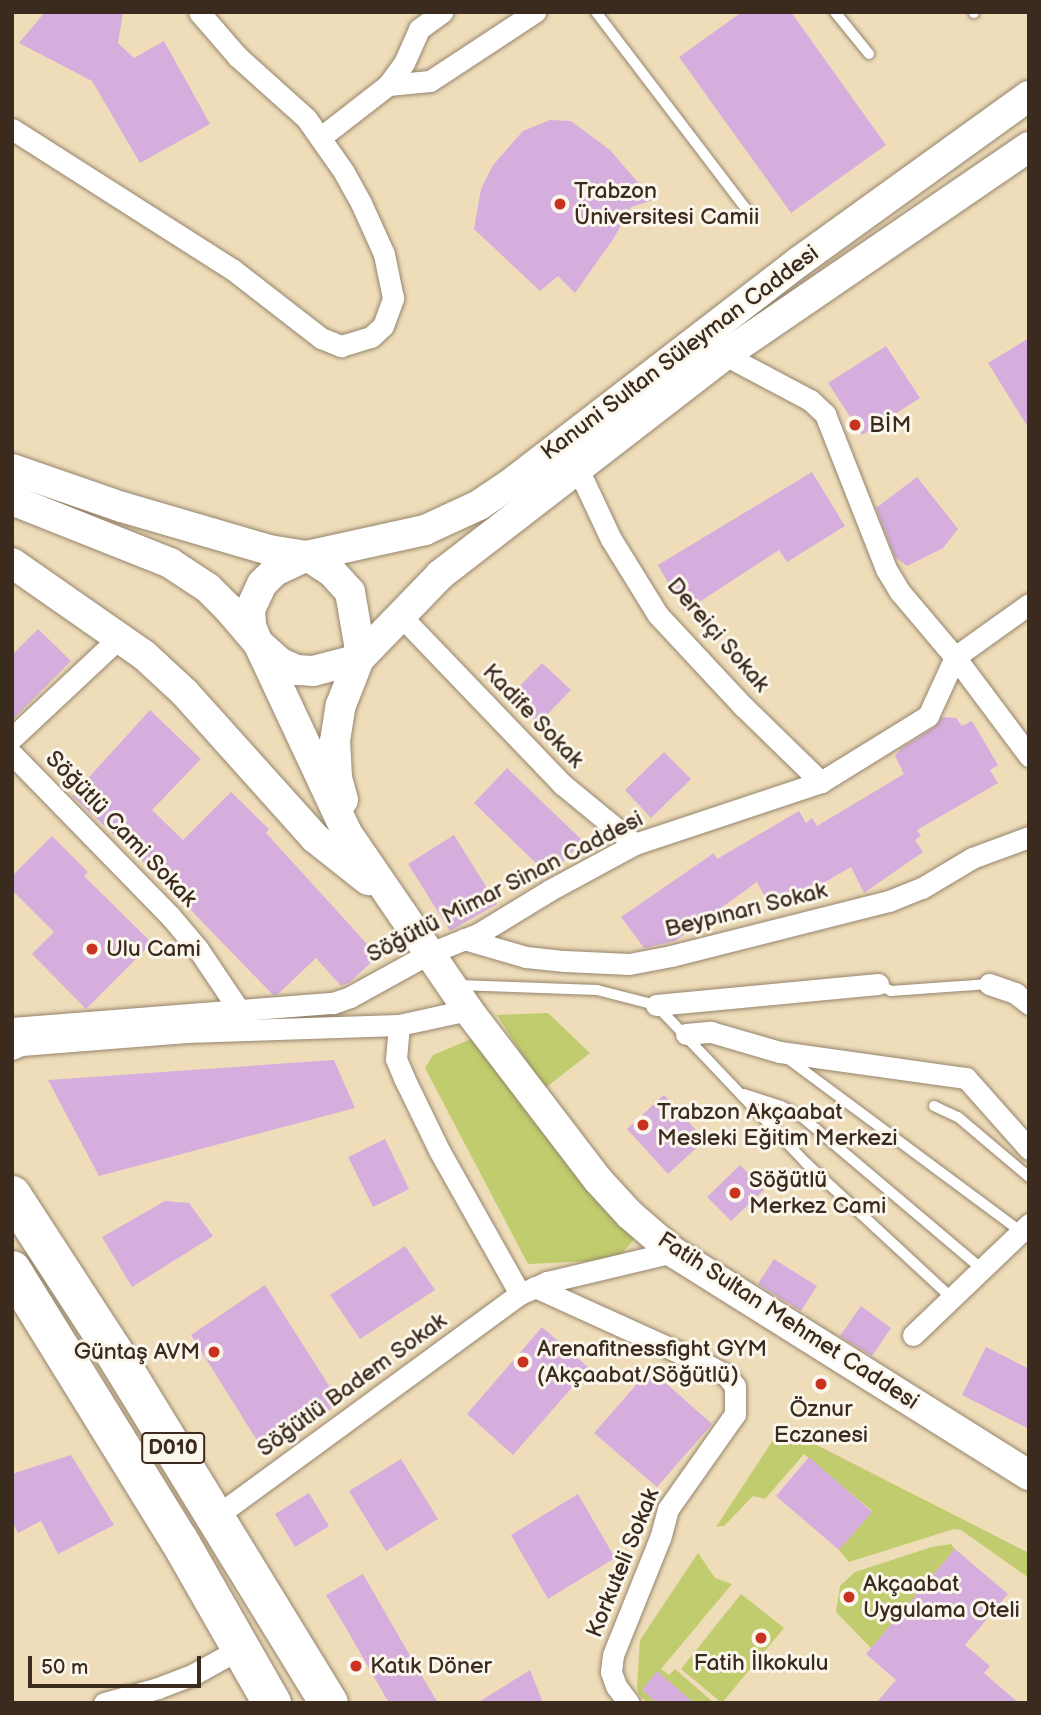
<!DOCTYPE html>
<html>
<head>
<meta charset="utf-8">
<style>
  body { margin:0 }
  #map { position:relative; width:1041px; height:1715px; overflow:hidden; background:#efddba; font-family:"Balsamiq Sans",sans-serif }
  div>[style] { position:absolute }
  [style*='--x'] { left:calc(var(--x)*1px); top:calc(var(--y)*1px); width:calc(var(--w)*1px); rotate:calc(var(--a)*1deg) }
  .green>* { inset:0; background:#c0cc6d }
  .building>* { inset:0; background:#d5aedd }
  .roads { filter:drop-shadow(0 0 2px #95846c) drop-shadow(0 0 2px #95846c) }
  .lane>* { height:10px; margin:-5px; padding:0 5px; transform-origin:5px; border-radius:5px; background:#fff }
  .street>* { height:21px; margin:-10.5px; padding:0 10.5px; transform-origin:10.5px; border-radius:10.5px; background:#fff }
  .secondary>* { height:30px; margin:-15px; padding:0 15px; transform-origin:15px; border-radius:15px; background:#fff }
  .highway>* { height:38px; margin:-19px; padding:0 19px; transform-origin:19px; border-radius:19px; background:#fff }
  .dots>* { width:19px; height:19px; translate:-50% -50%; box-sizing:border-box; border:4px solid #fbf7ec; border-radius:50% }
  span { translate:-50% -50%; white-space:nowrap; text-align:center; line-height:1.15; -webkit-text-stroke:6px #fbf7ec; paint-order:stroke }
  .shield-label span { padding:2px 5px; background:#fbf7ec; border:2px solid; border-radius:5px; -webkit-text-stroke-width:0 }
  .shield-label { font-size:21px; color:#3b2a1e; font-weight:700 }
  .poi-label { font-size:23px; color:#3b2a1e }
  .left { translate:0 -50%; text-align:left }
  .right { translate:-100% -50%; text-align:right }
  .street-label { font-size:23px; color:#3b2a1e }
  .frame { position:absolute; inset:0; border:14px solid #3b2a1e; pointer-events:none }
  .scale { position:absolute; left:28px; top:1656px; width:173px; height:32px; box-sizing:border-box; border:4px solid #3b2a1e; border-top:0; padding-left:9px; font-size:21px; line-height:24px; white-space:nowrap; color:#3b2a1e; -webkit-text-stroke:5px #fbf7ec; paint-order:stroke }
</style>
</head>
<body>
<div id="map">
  <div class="green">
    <div style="clip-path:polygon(548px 1013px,590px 1053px,544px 1089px,497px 1015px)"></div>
    <div style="clip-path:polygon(476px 1037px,636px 1237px,616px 1260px,528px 1264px,425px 1068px,433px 1055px)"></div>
    <div style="clip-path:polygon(791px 1432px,1029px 1553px,1029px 1578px,961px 1530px,954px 1529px,849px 1562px,839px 1550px,872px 1511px,804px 1454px,765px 1499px,753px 1496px,724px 1526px,716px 1527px,773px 1440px)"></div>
    <div style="clip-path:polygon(951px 1544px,955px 1549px,871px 1648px,836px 1612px,840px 1586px,855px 1572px,932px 1547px)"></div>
    <div style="clip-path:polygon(698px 1553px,715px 1578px,732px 1584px,661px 1669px,669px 1675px,675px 1669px,714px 1703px,648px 1703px,639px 1695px,637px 1686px,640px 1640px)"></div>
    <div style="clip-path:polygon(741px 1594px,784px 1628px,722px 1703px,681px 1669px)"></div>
  </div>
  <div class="building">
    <div style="clip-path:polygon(45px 12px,123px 12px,118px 43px,134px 58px,164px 41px,210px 124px,140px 163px,92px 81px,19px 43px)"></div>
    <div style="clip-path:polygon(742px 12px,791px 12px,886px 145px,791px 213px,679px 57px)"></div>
    <div style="clip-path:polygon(550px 120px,571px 121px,610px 150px,653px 200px,631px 207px,614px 238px,575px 293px,558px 276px,540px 291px,474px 229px,481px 189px,493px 165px,523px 131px)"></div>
    <div style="clip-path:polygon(1029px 338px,1029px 429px,988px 363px)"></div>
    <div style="clip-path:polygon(886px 346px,920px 398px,862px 435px,828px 383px)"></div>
    <div style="clip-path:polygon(812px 472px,845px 526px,787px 562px,779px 550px,684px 612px,658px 565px)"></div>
    <div style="clip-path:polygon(917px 477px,958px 529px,943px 548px,907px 566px,895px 557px,876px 508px)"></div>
    <div style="clip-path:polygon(38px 629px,71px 661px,12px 720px,12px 655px)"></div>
    <div style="clip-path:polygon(542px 663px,571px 690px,538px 724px,509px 697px)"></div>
    <div style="clip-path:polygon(150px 710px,201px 759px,152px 810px,183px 840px,231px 792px,269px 829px,266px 833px,378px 956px,350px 982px,341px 986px,316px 958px,278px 994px,273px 995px,152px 870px,72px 796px)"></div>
    <div style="clip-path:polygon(942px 717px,956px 718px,962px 726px,972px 721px,998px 765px,990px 770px,998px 783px,917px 830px,921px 836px,915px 840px,923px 852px,864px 893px,851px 867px,773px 912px,757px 882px,675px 941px,644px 948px,621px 917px,714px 853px,717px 859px,799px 811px,806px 823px,812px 818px,817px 826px,904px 774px,895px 756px,902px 748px,935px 727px)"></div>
    <div style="clip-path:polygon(664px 752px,691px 779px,651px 818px,625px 790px)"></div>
    <div style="clip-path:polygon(507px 768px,583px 841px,549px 876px,474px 803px)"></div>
    <div style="clip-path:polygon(454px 835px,497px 904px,450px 931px,408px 864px)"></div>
    <div style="clip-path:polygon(52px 836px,88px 872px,84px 876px,152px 943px,86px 1009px,32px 954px,54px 932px,12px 890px,12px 876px)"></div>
    <div style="clip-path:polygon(334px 1060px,355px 1108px,99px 1176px,48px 1080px)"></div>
    <div style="clip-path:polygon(664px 1095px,705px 1140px,668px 1174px,627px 1129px)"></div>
    <div style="clip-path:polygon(385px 1139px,409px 1189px,373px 1207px,348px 1157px)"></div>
    <div style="clip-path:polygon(740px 1165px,764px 1190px,731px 1221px,707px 1197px)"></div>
    <div style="clip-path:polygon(165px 1201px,189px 1203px,213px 1236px,132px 1287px,102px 1237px)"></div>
    <div style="clip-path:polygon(405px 1246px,435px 1290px,360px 1339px,330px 1295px)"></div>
    <div style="clip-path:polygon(774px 1259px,817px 1286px,801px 1311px,758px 1284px)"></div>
    <div style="clip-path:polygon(265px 1285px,340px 1403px,265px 1453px,191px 1335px)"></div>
    <div style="clip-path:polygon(861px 1306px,891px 1328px,872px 1356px,840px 1336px)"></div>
    <div style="clip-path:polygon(542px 1327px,589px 1368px,513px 1455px,467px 1414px)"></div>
    <div style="clip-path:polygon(986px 1347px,1029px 1369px,1029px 1429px,962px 1395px)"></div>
    <div style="clip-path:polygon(650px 1369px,712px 1424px,657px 1487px,594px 1433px)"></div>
    <div style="clip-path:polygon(71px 1455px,114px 1525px,58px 1554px,41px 1521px,18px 1533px,12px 1521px,12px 1474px)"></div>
    <div style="clip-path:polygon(809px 1457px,872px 1512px,839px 1550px,776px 1496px)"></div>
    <div style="clip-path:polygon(401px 1459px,438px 1519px,386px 1551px,349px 1491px)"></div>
    <div style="clip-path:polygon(309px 1493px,329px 1526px,295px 1547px,275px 1514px)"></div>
    <div style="clip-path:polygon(578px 1494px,615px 1558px,548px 1599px,511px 1535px)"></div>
    <div style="clip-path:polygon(955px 1549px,1008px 1594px,965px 1645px,990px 1666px,984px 1673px,1019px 1703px,876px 1703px,896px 1680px,866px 1654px)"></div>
    <div style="clip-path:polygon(363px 1574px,420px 1673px,438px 1703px,389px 1703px,346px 1628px,326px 1595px)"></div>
    <div style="clip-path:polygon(530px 1670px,543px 1703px,477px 1703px)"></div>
    <div style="clip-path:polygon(657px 1671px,694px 1703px,657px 1703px,642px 1690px)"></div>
  </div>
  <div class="roads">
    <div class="lane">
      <div style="--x:596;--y:12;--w:249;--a:52.7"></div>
      <div style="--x:835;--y:12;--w:54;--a:51"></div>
      <div style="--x:974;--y:12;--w:1;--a:90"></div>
      <div style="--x:878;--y:984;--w:15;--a:28"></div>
      <div style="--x:891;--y:991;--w:98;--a:-4.1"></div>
      <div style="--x:458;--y:985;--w:139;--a:2.1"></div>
      <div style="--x:597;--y:990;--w:61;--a:14.3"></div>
      <div style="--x:656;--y:1005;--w:218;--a:46.5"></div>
      <div style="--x:806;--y:1163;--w:199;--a:42.8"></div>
      <div style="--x:787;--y:1058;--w:292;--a:36.6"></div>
      <div style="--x:744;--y:1094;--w:39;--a:18"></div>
      <div style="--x:781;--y:1106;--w:24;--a:28"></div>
      <div style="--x:802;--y:1117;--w:236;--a:40.2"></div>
      <div style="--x:934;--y:1106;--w:26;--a:25"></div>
      <div style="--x:958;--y:1117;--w:93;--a:40.2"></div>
    </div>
    <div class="street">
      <div style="--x:388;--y:85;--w:42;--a:-5.4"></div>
      <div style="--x:430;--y:81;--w:126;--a:-33.3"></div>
      <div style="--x:12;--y:129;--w:261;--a:32.5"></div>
      <div style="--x:232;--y:269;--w:113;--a:37.8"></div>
      <div style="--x:321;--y:338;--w:22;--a:22"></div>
      <div style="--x:341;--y:346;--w:31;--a:-17"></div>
      <div style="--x:371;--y:337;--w:16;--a:-43"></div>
      <div style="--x:383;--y:326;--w:30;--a:-70"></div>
      <div style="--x:393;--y:298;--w:45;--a:-101.6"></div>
      <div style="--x:384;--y:254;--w:56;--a:-114.3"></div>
      <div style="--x:361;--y:203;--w:35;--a:-119"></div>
      <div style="--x:344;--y:172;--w:66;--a:-125.1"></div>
      <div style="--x:306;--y:118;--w:93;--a:-138.1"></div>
      <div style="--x:237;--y:56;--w:58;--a:-130.8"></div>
      <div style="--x:321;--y:137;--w:85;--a:-37.8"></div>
      <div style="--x:388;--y:85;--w:27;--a:-54"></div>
      <div style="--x:404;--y:63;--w:37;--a:-66"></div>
      <div style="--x:419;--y:29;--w:29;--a:-36"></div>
      <div style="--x:725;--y:355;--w:96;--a:27.9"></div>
      <div style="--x:810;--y:400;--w:21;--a:43"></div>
      <div style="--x:825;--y:414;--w:167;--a:68.5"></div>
      <div style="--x:886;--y:569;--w:27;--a:59"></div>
      <div style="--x:900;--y:592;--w:85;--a:49.8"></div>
      <div style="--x:955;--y:657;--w:124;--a:53.2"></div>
      <div style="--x:578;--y:469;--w:77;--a:64.8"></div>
      <div style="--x:611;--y:539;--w:89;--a:58.3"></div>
      <div style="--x:658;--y:615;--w:125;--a:47"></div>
      <div style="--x:743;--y:706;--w:109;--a:44.3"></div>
      <div style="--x:401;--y:616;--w:233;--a:46.2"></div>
      <div style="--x:562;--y:784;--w:94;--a:39.4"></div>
      <div style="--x:12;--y:738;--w:146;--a:-43.1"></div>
      <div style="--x:12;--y:754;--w:228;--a:45.7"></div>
      <div style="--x:171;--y:917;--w:42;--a:49.8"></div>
      <div style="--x:198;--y:949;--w:73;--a:56.1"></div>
      <div style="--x:464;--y:939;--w:65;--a:16.2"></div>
      <div style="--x:526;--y:957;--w:39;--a:6"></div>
      <div style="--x:565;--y:961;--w:64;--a:2.7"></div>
      <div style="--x:629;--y:964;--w:43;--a:-10.8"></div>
      <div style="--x:671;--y:956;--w:225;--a:-14.2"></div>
      <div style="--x:889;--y:901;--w:35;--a:-22"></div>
      <div style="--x:922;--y:888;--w:58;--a:-31"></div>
      <div style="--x:972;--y:858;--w:61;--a:-20.2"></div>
      <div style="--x:989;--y:984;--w:28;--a:19"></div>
      <div style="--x:1015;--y:993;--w:18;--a:38"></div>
      <div style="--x:656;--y:1005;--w:223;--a:-5.4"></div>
      <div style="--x:399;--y:1025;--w:34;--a:95"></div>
      <div style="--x:396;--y:1059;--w:21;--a:67"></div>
      <div style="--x:404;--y:1078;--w:82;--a:64.1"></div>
      <div style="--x:440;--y:1152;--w:163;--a:60.6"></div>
      <div style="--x:12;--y:1028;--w:322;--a:-4.5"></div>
      <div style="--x:333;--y:1003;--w:18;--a:-19"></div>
      <div style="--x:350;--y:997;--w:91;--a:-28.8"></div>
      <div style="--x:430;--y:953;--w:52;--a:-21.6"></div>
      <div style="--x:478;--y:934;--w:84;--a:-31.4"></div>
      <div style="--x:550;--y:890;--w:97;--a:-28.4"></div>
      <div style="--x:635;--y:844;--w:196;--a:-18.4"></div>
      <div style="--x:821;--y:782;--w:126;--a:-31.7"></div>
      <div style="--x:928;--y:716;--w:65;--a:-65.4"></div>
      <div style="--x:955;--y:657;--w:91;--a:-35.6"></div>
      <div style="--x:686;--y:1034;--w:25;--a:-5"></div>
      <div style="--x:711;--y:1032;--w:72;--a:16.2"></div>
      <div style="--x:780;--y:1052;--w:188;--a:8"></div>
      <div style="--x:966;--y:1078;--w:95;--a:48.4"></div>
      <div style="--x:12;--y:1049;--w:10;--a:-24"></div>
      <div style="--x:21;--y:1045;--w:166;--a:-4.5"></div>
      <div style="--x:186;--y:1032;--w:213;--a:-1.9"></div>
      <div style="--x:399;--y:1025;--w:71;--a:-12.3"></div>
      <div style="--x:535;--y:1287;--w:189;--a:24.4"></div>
      <div style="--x:707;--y:1365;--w:21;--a:28"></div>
      <div style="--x:726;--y:1375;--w:14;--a:51"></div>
      <div style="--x:735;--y:1386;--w:28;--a:90"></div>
      <div style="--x:735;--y:1414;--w:116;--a:125.2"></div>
      <div style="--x:668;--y:1509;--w:30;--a:105"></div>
      <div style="--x:660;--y:1538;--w:126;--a:111.9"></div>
      <div style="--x:613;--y:1655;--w:17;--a:97"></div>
      <div style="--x:611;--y:1672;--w:15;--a:70"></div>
      <div style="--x:616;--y:1686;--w:21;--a:53"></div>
      <div style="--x:913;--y:1335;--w:161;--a:-43.7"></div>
      <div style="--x:215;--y:1517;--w:378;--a:-36.2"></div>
      <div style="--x:520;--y:1294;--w:30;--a:-24"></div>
      <div style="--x:547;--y:1282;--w:130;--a:-13.4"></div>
      <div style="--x:104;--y:1703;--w:56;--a:-15.5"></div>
      <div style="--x:158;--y:1688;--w:39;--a:-21"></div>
      <div style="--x:194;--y:1674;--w:54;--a:-29"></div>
    </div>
    <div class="secondary">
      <div style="--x:12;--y:469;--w:116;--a:19.1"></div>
      <div style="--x:122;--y:507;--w:153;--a:16.3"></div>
      <div style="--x:269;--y:550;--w:38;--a:9"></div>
      <div style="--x:307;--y:556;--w:121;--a:-12.4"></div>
      <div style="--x:425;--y:530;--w:60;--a:-24.8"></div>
      <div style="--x:479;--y:505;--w:36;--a:-34"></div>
      <div style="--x:509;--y:485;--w:367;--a:-37.6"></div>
      <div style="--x:800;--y:261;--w:282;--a:-35.8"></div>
      <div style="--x:12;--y:500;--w:170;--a:21.7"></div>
      <div style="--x:170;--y:563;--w:45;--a:33.3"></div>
      <div style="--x:208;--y:588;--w:28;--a:45"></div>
      <div style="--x:228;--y:608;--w:46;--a:49.4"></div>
      <div style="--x:258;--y:643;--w:210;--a:64.9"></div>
      <div style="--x:347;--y:833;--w:214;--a:55.6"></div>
      <div style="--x:468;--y:1010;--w:214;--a:52.6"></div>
      <div style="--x:598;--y:1180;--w:47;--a:47.6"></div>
      <div style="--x:630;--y:1215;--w:57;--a:40.7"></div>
      <div style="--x:673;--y:1252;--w:420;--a:32.1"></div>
      <div style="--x:12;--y:563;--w:161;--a:34.9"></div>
      <div style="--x:144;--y:655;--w:56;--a:42.8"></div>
      <div style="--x:185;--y:693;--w:195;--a:48.1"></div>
      <div style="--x:315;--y:838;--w:68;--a:38.4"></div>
      <div style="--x:359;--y:659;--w:117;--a:-46"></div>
      <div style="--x:440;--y:575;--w:360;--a:-37.7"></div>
      <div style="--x:725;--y:355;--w:368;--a:-34.4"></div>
      <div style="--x:343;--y:800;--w:24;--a:-105"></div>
      <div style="--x:337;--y:777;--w:36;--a:-93"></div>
      <div style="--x:335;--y:741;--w:36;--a:-81"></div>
      <div style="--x:341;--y:705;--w:49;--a:-68.6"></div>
      <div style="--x:359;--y:659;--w:15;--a:-90"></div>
      <div style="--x:359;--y:644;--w:53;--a:-99.8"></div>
      <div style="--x:350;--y:592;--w:27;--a:-132"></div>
      <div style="--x:332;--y:572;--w:30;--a:-147"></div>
      <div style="--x:307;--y:556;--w:35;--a:155"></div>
      <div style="--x:275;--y:571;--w:18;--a:135"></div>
      <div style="--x:262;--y:584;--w:29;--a:115"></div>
      <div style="--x:250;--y:610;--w:16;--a:86"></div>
      <div style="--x:251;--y:626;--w:18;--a:68"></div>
      <div style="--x:258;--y:643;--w:28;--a:42"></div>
      <div style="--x:279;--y:662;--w:19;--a:25"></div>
      <div style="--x:296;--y:670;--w:17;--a:3"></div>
      <div style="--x:313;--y:671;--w:48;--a:-14.6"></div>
    </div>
    <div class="highway">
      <div style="--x:12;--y:1195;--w:184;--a:57"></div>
      <div style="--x:112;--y:1349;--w:415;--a:58.5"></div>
      <div style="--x:12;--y:1270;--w:317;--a:58.3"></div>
      <div style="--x:179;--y:1540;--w:188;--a:60.3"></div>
    </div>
  </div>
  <div class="dots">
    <div style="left:560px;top:204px;background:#c8321e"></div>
    <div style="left:855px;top:425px;background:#c8321e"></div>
    <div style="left:92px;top:949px;background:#c8321e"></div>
    <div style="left:643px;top:1125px;background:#c8321e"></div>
    <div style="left:735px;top:1193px;background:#c8321e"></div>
    <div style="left:214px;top:1352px;background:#c8321e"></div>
    <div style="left:523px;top:1362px;background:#c8321e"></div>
    <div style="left:821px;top:1384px;background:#c8321e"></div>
    <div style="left:849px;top:1597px;background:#c8321e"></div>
    <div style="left:761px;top:1638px;background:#c8321e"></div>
    <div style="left:356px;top:1666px;background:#c8321e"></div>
  </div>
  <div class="shield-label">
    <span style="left:173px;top:1448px">D010</span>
  </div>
  <div class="poi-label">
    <span class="left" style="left:574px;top:204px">Trabzon<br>Üniversitesi Camii</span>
    <span class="left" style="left:869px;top:425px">BİM</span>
    <span class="left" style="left:106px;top:949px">Ulu Cami</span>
    <span class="left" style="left:657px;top:1125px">Trabzon Akçaabat<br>Mesleki Eğitim Merkezi</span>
    <span class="left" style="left:749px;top:1193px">Söğütlü<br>Merkez Cami</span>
    <span class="left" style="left:537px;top:1362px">Arenafitnessfight GYM<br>(Akçaabat/Söğütlü)</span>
    <span class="right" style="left:200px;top:1352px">Güntaş AVM</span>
    <span style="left:821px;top:1422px">Öznur<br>Eczanesi</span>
    <span class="left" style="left:863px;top:1597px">Akçaabat<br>Uygulama Oteli</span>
    <span style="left:761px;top:1663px">Fatih İlkokulu</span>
    <span class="left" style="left:370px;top:1666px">Katık Döner</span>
  </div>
  <div class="street-label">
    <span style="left:680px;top:353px;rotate:-37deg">Kanuni Sultan Süleyman Caddesi</span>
    <span style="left:718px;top:635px;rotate:49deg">Dereiçi Sokak</span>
    <span style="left:533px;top:716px;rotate:46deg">Kadife Sokak</span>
    <span style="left:121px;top:829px;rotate:46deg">Söğütlü Cami Sokak</span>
    <span style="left:505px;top:887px;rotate:-27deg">Söğütlü Mimar Sinan Caddesi</span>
    <span style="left:746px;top:910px;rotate:-14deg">Beypınarı Sokak</span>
    <span style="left:788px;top:1321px;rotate:33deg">Fatih Sultan Mehmet Caddesi</span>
    <span style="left:352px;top:1385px;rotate:-36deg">Söğütlü Badem Sokak</span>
    <span style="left:623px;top:1563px;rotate:-68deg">Korkuteli Sokak</span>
  </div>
  <div class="frame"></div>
  <div class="scale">50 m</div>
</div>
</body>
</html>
